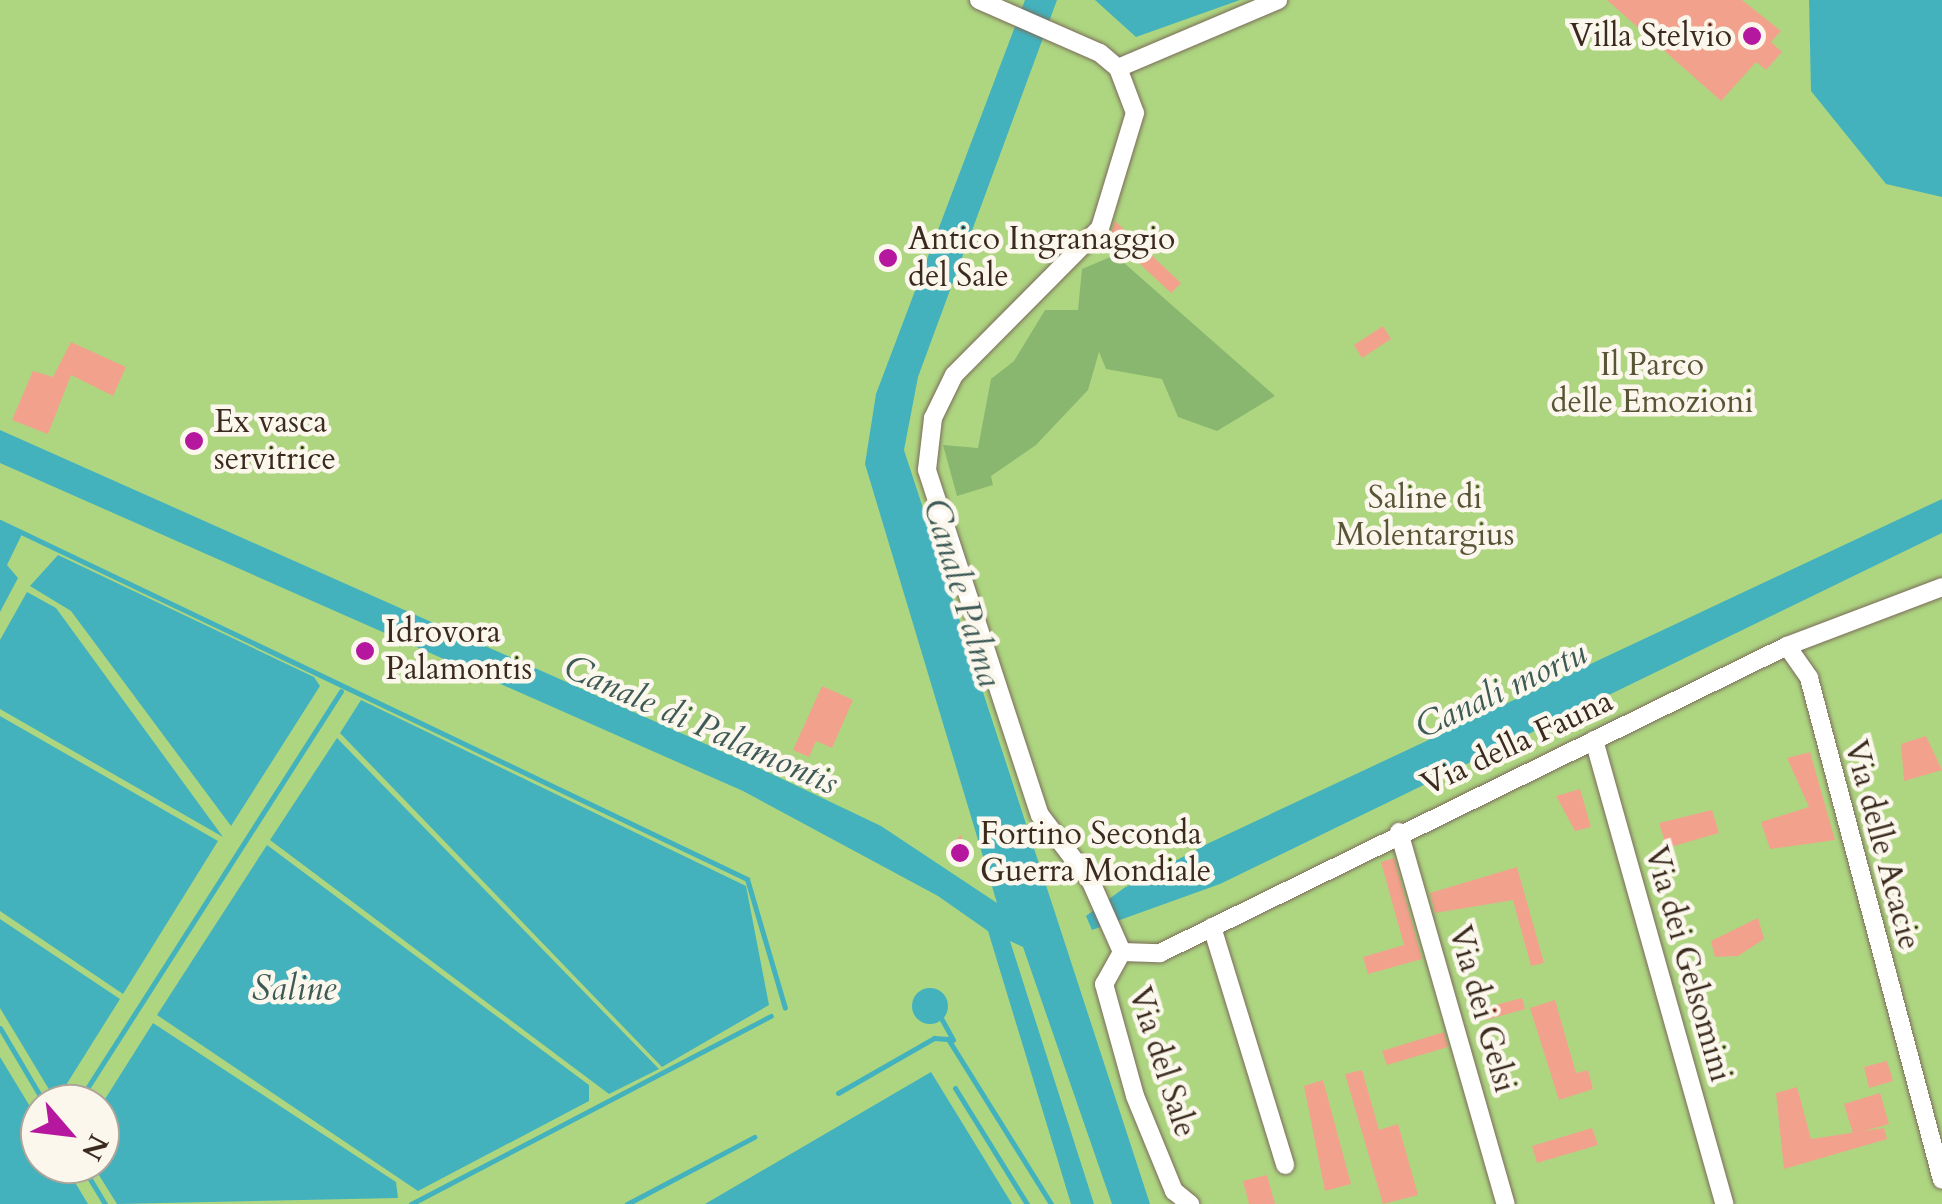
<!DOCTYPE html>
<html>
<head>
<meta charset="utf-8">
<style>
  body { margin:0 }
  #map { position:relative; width:1942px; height:1204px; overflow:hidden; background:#f3e4c9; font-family:Cardo,serif }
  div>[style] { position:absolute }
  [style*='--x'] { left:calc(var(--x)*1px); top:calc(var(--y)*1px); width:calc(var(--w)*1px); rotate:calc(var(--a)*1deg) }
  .green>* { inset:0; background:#aed681 }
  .forest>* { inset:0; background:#8ab76f }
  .water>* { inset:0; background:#43b2bd }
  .round { border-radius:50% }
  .stream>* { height:5px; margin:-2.5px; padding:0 2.5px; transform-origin:2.5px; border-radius:2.5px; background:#43b2bd }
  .building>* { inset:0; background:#f2a28c }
  .roads { filter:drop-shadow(0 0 2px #7b6b5a) drop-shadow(0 0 2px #7b6b5a) }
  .street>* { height:18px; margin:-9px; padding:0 9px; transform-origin:9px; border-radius:9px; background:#fff }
  .dots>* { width:28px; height:28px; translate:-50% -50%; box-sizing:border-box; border:5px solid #fbf7ec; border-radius:50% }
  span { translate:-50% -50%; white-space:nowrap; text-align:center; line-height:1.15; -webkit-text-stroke:9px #fbf7ec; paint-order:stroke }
  .poi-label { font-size:32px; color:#3b2a1e }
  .right { translate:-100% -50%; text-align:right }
  .left { translate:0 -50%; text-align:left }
  .park-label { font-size:32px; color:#585537 }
  .street-label { font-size:32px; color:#3b2a1e }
  .water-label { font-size:35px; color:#3e5a56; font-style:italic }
  .north { position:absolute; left:20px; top:1084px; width:100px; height:100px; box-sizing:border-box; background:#fbf7ec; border:2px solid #aea59a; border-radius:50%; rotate:118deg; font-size:28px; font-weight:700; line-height:40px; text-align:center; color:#3b2a1e }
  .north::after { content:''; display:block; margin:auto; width:35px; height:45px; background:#b5179e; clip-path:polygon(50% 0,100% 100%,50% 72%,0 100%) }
</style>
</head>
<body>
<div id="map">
  <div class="green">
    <div style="clip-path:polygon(evenodd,0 0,1942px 0,1942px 1204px,0 1204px,0 0,40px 1104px,100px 1104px,100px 1164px,40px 1164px,40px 1104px)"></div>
  </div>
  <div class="forest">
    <div style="clip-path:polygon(1115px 255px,1275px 396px,1217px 431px,1178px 417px,1162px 379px,1106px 369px,1099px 352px,1088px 390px,1036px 445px,991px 476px,993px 485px,957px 496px,943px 445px,978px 448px,991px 379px,1014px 361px,1045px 310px,1078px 310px,1082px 269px)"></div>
  </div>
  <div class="water">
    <div style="clip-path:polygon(1025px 0,1057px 0,918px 377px,904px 450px,1150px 1204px,1112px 1204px,1023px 947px,1010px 941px,1094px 1204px,1071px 1204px,988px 931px,938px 896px,743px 791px,0 463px,0 430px,755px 766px,881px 826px,997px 903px,865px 464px,876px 394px)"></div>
    <div style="clip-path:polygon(1095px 0,1240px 0,1136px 37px)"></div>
    <div style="clip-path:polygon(1809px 0,1942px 0,1942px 197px,1886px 184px,1811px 91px)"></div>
    <div style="clip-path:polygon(1942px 499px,1942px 533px,1220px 884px,1092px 930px,1086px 916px,1124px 888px,1209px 843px)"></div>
    <div style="clip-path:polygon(0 524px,23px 532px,7px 565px,18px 578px,0 612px)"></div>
    <div style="clip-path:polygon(58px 555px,314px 677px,320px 686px,231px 826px,71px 611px,30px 586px)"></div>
    <div style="clip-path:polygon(27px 592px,56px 608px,223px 837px,0 709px,0 640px)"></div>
    <div style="clip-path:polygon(361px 700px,746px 886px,769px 1005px,662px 1067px,340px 733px)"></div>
    <div style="clip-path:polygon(0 716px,218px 841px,123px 994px,0 911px)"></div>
    <div style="clip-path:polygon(337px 738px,659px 1069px,609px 1094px,270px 840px)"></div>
    <div style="clip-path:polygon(267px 845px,589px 1085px,589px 1101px,418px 1191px,157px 1015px)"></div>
    <div style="clip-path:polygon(0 919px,120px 999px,56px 1101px,0 1008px)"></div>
    <div class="round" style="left:912px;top:988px;width:36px;height:36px"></div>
    <div style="clip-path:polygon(153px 1023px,396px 1182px,398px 1198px,117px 1204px,92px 1164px,100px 1164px,100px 1107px)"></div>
    <div style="clip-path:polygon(0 1057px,40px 1123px,40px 1164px,64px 1164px,88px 1204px,0 1204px)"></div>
    <div style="clip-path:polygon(931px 1072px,1012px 1204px,705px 1204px)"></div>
  </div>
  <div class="stream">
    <div style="--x:0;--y:522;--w:828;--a:25.54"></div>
    <div style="--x:747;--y:879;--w:134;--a:73.6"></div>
    <div style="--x:941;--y:1018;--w:25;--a:61"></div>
    <div style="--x:0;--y:1028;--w:88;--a:59.4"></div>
    <div style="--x:955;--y:1088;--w:137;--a:58.2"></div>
    <div style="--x:838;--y:1093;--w:111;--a:-29.8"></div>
    <div style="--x:934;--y:1038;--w:14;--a:4"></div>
    <div style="--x:948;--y:1039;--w:195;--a:58"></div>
    <div style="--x:77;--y:1104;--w:490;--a:-57.4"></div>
    <div style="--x:81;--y:1164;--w:47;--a:59"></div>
    <div style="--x:411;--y:1204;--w:406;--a:-27.6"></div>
    <div style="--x:627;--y:1204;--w:144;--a:-27.8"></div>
  </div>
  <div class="building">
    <div style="clip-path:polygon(1607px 0,1742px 0,1781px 31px,1771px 42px,1782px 52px,1766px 70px,1756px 62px,1721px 101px)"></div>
    <div style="clip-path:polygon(1115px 221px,1181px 283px,1171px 293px,1110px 236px)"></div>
    <div style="clip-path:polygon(1383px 326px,1391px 339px,1362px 358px,1354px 345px)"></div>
    <div style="clip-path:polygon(71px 342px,126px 367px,113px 396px,71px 375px,48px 434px,12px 420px,33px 371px,53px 377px)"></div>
    <div style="clip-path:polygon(822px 686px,853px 700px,832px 748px,816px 741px,809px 757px,793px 750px)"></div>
    <div style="clip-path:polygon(1926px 736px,1942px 770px,1904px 781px,1901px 744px)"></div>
    <div style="clip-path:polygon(1810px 752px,1835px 840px,1770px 849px,1761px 822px,1809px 807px,1787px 758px)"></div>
    <div style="clip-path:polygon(1580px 789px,1591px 827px,1575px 831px,1556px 796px)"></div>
    <div style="clip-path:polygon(1712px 810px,1719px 833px,1667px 848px,1659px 823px)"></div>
    <div style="clip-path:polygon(961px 835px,970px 862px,946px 849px)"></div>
    <div style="clip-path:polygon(1394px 858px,1422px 959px,1368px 974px,1363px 957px,1404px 945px,1381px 862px)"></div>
    <div style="clip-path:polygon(1517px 867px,1544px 963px,1531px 966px,1513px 900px,1435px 913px,1430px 893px)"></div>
    <div style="clip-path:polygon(1758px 918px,1764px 939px,1738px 956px,1715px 957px,1711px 941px)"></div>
    <div style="clip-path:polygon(1522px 998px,1525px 1009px,1486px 1020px,1484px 1008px)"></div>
    <div style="clip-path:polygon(1555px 1000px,1576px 1073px,1588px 1070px,1593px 1089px,1559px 1100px,1530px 1008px)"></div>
    <div style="clip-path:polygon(1444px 1032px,1448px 1047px,1387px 1065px,1382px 1051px)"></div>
    <div style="clip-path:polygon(1887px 1061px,1893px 1081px,1869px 1088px,1864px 1067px)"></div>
    <div style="clip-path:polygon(1362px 1070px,1379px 1130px,1398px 1124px,1418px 1195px,1383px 1204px,1345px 1074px)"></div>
    <div style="clip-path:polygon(1323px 1080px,1351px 1184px,1325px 1191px,1304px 1086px)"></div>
    <div style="clip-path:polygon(1797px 1087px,1811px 1139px,1884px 1128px,1887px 1139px,1784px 1169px,1776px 1093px)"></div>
    <div style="clip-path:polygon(1880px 1093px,1889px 1124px,1853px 1134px,1844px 1104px)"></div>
    <div style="clip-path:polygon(1592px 1128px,1598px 1145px,1537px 1163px,1532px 1146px)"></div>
    <div style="clip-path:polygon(1267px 1175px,1275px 1204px,1249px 1204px,1243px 1181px)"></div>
  </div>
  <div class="roads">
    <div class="street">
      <div style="--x:979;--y:0;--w:132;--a:23.7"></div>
      <div style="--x:1100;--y:53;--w:23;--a:40"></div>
      <div style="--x:1118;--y:68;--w:48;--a:69.3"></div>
      <div style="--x:1135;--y:113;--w:120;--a:106.9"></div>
      <div style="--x:1100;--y:228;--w:207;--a:134.8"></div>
      <div style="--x:954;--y:375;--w:48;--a:116"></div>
      <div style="--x:933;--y:418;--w:52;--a:96.6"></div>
      <div style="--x:927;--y:470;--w:363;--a:71.9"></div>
      <div style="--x:1040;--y:815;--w:84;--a:52.7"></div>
      <div style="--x:1091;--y:882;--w:77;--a:66.1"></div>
      <div style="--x:1122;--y:952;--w:37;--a:119"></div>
      <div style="--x:1104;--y:984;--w:116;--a:74.5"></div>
      <div style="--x:1135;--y:1096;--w:103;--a:67.7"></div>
      <div style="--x:1174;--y:1191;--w:21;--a:39"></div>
      <div style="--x:1118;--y:68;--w:174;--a:-23"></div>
      <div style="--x:1787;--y:646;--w:39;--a:55"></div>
      <div style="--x:1809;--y:678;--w:519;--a:75.16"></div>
      <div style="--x:1594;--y:740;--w:482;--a:74.3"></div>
      <div style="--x:1399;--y:832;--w:387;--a:74"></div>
      <div style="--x:1212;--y:927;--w:249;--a:72.9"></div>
      <div style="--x:1122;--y:952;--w:38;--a:2"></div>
      <div style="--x:1160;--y:953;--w:698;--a:-26.09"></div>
      <div style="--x:1787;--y:646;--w:166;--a:-20.8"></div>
    </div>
  </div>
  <div class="dots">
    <div style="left:1752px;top:36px;background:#b5179e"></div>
    <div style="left:888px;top:258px;background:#b5179e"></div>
    <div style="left:194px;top:441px;background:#b5179e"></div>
    <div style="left:365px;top:651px;background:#b5179e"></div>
    <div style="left:960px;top:853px;background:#b5179e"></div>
  </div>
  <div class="poi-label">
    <span class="right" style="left:1732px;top:36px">Villa Stelvio</span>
    <span class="left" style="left:908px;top:258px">Antico Ingranaggio<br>del Sale</span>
    <span class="left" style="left:214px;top:441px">Ex vasca<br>servitrice</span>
    <span class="left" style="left:385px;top:651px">Idrovora<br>Palamontis</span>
    <span class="left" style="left:980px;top:853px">Fortino Seconda<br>Guerra Mondiale</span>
  </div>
  <div class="park-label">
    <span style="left:1652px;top:384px">Il Parco<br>delle Emozioni</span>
    <span style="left:1425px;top:517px">Saline di<br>Molentargius</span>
  </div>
  <div class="street-label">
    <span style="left:1517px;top:743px;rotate:-25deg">Via della Fauna</span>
    <span style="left:1882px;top:845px;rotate:75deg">Via delle Acacie</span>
    <span style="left:1688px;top:964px;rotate:74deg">Via dei Gelsomini</span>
    <span style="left:1482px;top:1009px;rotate:74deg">Via dei Gelsi</span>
    <span style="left:1162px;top:1062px;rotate:72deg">Via del Sale</span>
  </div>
  <div class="water-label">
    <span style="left:962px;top:593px;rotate:73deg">Canale Palma</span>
    <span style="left:1501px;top:690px;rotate:-25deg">Canali mortu</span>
    <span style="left:701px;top:725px;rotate:24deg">Canale di Palamontis</span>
    <span style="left:294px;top:989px">Saline</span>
  </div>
  <div class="north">N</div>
</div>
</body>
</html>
